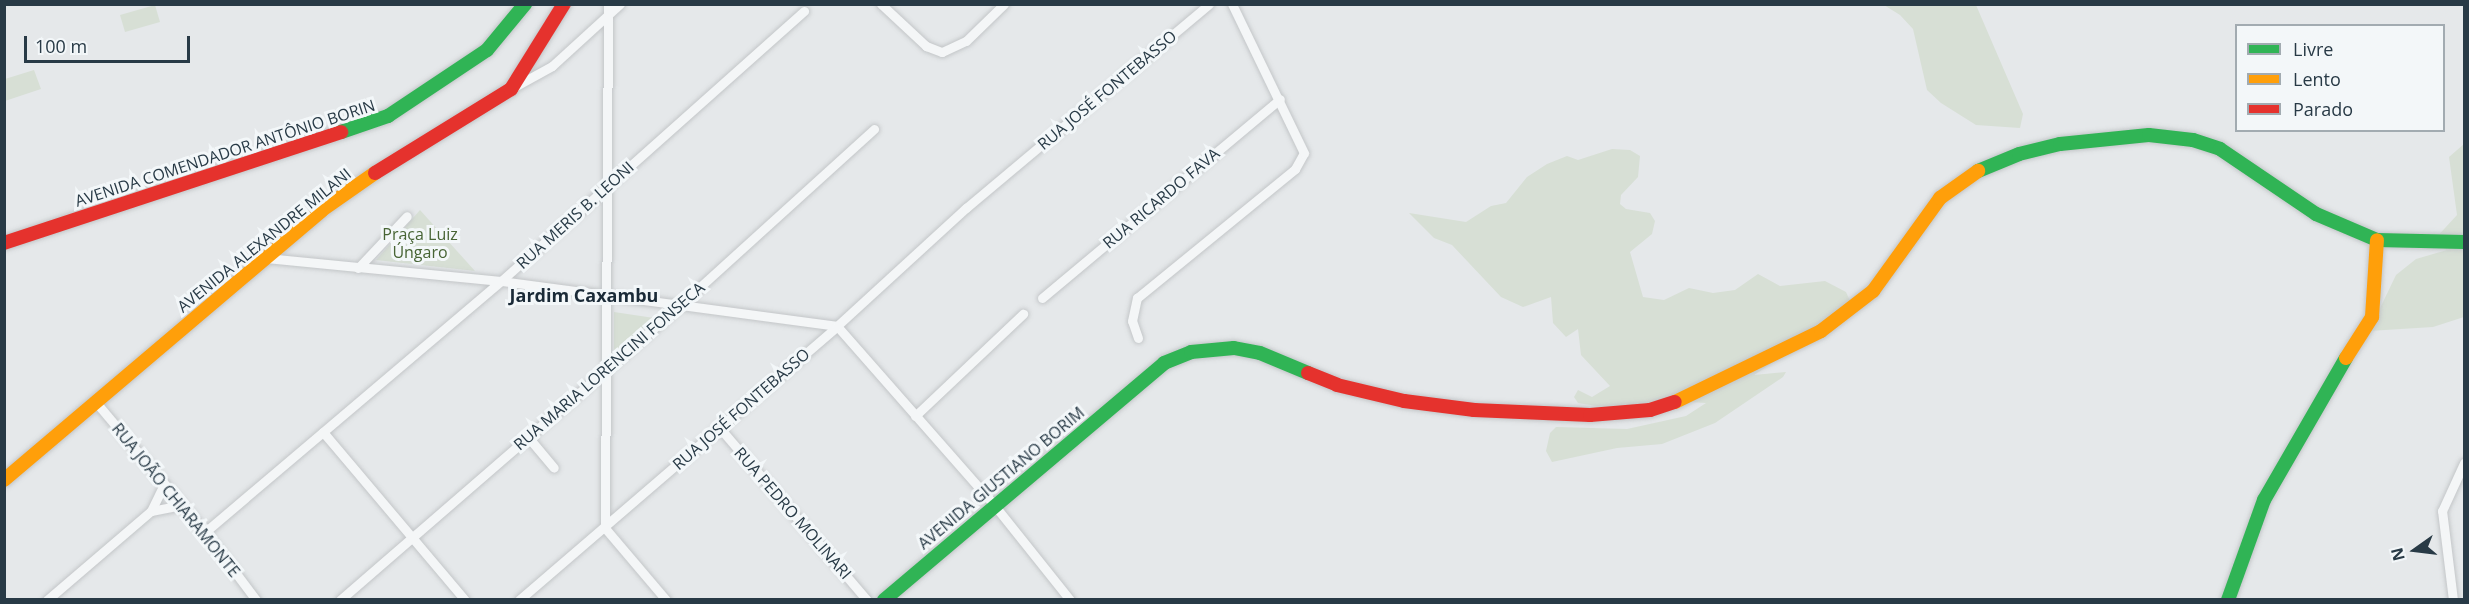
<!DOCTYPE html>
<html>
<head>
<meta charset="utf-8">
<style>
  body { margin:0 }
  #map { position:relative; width:2469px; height:604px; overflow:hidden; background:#e5e8ea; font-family:"Open Sans",sans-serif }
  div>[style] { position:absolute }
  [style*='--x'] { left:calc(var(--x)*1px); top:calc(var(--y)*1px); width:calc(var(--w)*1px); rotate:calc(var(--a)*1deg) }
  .green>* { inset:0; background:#d7dfd5 }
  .roads { filter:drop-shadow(0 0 2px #c3c6c8) drop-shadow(0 0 2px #c3c6c8) }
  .street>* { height:9px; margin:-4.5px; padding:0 4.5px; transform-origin:4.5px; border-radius:4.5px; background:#f4f6f7 }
  .fast>* { height:14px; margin:-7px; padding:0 7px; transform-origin:7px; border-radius:7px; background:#30b455 }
  .slow>* { height:14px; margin:-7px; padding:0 7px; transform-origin:7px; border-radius:7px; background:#ff9f0a }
  .jam>* { height:14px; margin:-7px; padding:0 7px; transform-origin:7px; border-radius:7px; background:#e5322d }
  span { translate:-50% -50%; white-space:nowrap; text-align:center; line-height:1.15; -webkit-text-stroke:6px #f3f7f9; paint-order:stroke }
  .street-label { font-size:16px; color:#283a46 }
  .park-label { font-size:16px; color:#476434 }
  .neighbourhood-label { font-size:18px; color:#1a2a37; font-weight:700 }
  .frame { position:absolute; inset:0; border:6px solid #283a46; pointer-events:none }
  .legend { position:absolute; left:2235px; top:24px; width:210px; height:108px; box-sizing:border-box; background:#f3f7f9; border:2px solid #a2abb1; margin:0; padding:8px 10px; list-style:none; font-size:18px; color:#283a46 }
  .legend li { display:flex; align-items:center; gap:12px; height:30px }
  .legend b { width:30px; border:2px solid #a2abb1 }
  .north { position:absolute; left:2385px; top:520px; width:60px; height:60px; -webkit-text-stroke:4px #f3f7f9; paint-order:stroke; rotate:256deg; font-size:16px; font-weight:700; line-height:24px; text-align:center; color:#283a46 }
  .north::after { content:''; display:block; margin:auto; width:21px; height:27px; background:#283a46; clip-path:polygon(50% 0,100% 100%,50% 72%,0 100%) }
  .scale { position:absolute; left:24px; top:36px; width:166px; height:27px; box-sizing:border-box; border:3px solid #283a46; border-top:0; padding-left:8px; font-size:18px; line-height:21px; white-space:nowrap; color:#283a46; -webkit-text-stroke:4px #f3f7f9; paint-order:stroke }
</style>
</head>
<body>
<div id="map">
  <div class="green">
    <div style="clip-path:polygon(1839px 4px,1976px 5px,2023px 114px,2020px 128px,1976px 125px,1941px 103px,1927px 90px,1913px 29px,1900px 15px,1884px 5px)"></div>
    <div style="clip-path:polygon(155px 5px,160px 22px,125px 32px,120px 15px)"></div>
    <div style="clip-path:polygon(34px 70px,41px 89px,5px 101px,5px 79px)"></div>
    <div style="clip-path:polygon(2464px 144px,2464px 317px,2433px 327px,2369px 331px,2396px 275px,2416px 259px,2447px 250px,2433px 241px,2457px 215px,2449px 157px)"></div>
    <div style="clip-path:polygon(1612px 149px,1630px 150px,1640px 156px,1638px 177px,1621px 195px,1620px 204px,1626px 209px,1650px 213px,1655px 221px,1652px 234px,1630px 252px,1643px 297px,1664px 300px,1689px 288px,1713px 293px,1735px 290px,1758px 274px,1780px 286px,1825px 281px,1846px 292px,1850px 301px,1843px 316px,1754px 375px,1786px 372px,1783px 377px,1715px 423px,1662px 444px,1617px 448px,1552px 462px,1546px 451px,1550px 433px,1556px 427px,1627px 429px,1686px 416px,1706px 403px,1690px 402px,1667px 412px,1645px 414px,1578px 403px,1574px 397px,1578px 390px,1592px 397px,1610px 386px,1581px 355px,1578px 329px,1566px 337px,1553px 323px,1551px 297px,1523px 307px,1501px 297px,1452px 245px,1434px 238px,1409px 213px,1466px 222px,1491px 206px,1506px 203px,1527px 177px,1547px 164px,1567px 156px,1578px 160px)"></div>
    <div style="clip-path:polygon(420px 210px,475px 271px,376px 260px)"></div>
    <div style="clip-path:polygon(614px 312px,654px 318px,614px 355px)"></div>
  </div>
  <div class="roads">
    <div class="street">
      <div style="--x:608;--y:4;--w:524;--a:90.33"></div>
      <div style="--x:605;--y:528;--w:94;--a:49.7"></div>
      <div style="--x:881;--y:4;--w:62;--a:43"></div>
      <div style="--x:926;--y:46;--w:17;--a:21"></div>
      <div style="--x:942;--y:52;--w:26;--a:-25"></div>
      <div style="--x:966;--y:41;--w:53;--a:-44.2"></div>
      <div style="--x:514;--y:87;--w:43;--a:-28.9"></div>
      <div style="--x:552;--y:66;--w:92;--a:-42.4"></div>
      <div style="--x:266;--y:258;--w:236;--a:5.6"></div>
      <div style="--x:501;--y:281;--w:339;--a:7.6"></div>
      <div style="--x:837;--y:326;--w:240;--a:48.7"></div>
      <div style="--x:995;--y:506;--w:120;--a:51.4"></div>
      <div style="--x:358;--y:268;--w:71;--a:-46.7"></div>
      <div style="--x:1042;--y:298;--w:310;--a:-39.9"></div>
      <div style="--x:1138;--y:338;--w:18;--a:-109"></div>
      <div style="--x:1132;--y:321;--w:24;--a:-78"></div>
      <div style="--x:1137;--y:298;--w:204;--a:-39.2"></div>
      <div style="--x:1295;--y:169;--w:18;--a:-61"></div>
      <div style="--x:1304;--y:153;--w:165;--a:-115.8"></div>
      <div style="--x:95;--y:401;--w:171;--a:50"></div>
      <div style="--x:205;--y:532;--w:85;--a:53.1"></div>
      <div style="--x:915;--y:416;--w:149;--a:-43.4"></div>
      <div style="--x:719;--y:427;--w:228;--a:49.5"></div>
      <div style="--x:323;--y:432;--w:220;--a:49.8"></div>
      <div style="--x:528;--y:437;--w:40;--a:50"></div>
      <div style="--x:151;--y:511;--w:30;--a:-64"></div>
      <div style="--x:205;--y:532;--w:388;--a:-40.3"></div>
      <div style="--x:501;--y:281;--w:406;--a:-41.7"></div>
      <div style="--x:47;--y:600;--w:137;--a:-40.6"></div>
      <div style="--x:151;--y:511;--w:31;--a:-11"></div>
      <div style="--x:340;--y:600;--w:450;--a:-40.9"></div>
      <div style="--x:680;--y:305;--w:262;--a:-42.2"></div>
      <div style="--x:519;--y:600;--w:420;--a:-40.7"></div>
      <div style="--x:837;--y:326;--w:175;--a:-42.5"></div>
      <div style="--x:966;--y:208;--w:317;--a:-40"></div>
      <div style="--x:2453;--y:600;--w:90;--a:-97"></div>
      <div style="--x:2442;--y:511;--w:53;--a:-65.4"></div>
    </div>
    <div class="fast">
      <div style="--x:341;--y:132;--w:50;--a:-18.8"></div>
      <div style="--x:388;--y:116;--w:119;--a:-33.7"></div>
      <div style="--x:487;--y:50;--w:60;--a:-50.4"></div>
      <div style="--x:1978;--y:171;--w:44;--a:-22.5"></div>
      <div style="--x:2019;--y:154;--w:42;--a:-13.7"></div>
      <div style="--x:2060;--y:144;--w:89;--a:-5.8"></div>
      <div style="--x:2149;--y:135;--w:44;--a:6.5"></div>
      <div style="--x:2193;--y:140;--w:28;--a:18"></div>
      <div style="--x:2220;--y:149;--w:116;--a:34.1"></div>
      <div style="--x:2316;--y:214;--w:66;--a:23.1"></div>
      <div style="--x:2377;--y:240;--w:87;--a:1.3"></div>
      <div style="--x:884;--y:600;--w:367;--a:-40.2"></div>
      <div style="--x:1164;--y:363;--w:29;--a:-22"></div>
      <div style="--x:1191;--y:352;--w:43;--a:-5.3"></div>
      <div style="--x:1234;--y:348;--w:26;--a:11"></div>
      <div style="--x:1260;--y:353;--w:52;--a:22.6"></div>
      <div style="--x:2228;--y:600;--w:106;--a:-70.2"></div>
      <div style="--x:2264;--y:500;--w:164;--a:-60"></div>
    </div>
    <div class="slow">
      <div style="--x:2346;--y:358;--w:49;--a:-57.6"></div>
      <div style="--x:2372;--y:317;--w:77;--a:-86.3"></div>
      <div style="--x:1675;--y:402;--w:162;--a:-25.9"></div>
      <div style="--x:1821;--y:331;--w:66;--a:-37.6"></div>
      <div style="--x:1873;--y:291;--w:115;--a:-54.2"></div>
      <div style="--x:1940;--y:198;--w:47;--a:-35.4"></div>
      <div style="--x:4;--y:480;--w:417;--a:-40.3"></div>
      <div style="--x:322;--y:210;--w:65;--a:-34.9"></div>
    </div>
    <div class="jam">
      <div style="--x:375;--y:173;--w:160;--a:-31.7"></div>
      <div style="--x:511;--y:89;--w:100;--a:-58.1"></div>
      <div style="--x:4;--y:243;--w:355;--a:-18.2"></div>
      <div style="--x:1308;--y:373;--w:31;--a:22"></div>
      <div style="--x:1337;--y:385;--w:69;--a:13.4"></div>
      <div style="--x:1404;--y:401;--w:71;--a:7.3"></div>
      <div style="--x:1474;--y:410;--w:116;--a:2.5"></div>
      <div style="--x:1590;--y:415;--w:60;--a:-4.8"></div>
      <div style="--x:1650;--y:410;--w:26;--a:-18"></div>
    </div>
  </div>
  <div class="street-label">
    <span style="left:1107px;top:90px;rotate:-40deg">RUA JOSÉ FONTEBASSO</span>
    <span style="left:225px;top:153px;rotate:-18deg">AVENIDA COMENDADOR ANTÔNIO BORIN</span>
    <span style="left:1161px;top:198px;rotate:-40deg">RUA RICARDO FAVA</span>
    <span style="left:575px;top:215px;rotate:-42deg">RUA MERIS B. LEONI</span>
    <span style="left:264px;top:240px;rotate:-39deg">AVENIDA ALEXANDRE MILANI</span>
    <span style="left:609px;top:366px;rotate:-41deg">RUA MARIA LORENCINI FONSECA</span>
    <span style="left:741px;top:409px;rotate:-41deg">RUA JOSÉ FONTEBASSO</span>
    <span style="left:1001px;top:478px;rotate:-40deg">AVENIDA GIUSTIANO BORIM</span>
    <span style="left:176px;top:500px;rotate:51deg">RUA JOÃO CHIARAMONTE</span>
    <span style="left:793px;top:513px;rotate:49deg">RUA PEDRO MOLINARI</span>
  </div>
  <div class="park-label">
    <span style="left:420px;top:243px">Praça Luiz<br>Úngaro</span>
  </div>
  <div class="neighbourhood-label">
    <span style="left:584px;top:295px">Jardim Caxambu</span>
  </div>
  <div class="frame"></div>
  <ul class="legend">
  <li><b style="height:8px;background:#30b455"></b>Livre</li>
  <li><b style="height:8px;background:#ff9f0a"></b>Lento</li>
  <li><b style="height:8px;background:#e5322d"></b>Parado</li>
  </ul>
  <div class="north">N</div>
  <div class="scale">100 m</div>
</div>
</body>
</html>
